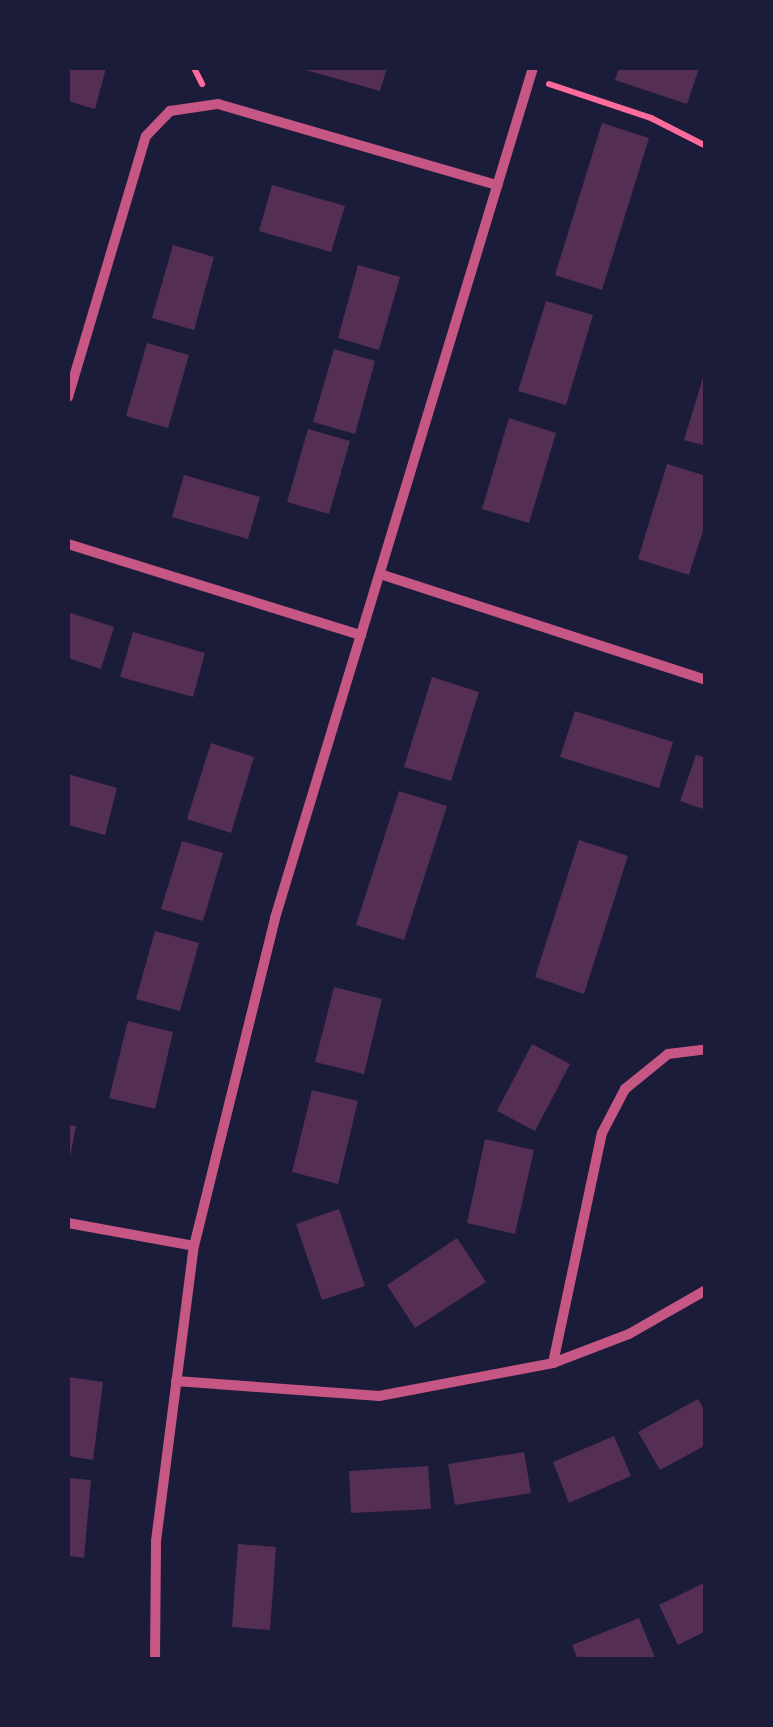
<!DOCTYPE html>
<html>
<head>
<meta charset="utf-8">
<style>
  body { margin:0 }
  #map { position:relative; width:773px; height:1727px; overflow:hidden; background:#1b1b3a; font-family:Ubuntu,sans-serif }
  div>[style] { position:absolute }
  [style*='--x'] { left:calc(var(--x)*1px); top:calc(var(--y)*1px); width:calc(var(--w)*1px); rotate:calc(var(--a)*1deg) }
  .building>* { inset:0; background:#542f53 }
  .path>* { height:6px; margin:-3px; padding:0 3px; transform-origin:3px; border-radius:3px; background:#ff6b9d }
  .minor>* { height:10px; margin:-5px; padding:0 5px; transform-origin:5px; border-radius:5px; background:#c65784 }
  span { translate:-50% -50%; white-space:nowrap; text-align:center; line-height:1.15; -webkit-text-stroke:10px #1b1b3a; paint-order:stroke }
  .frame { position:absolute; inset:0; border:70px solid #1b1b3a; pointer-events:none }
</style>
</head>
<body>
<div id="map">
  <div class="building">
    <div style="clip-path:polygon(68px 68px,106px 68px,95px 109px,68px 101px)"></div>
    <div style="clip-path:polygon(619px 68px,699px 68px,687px 104px,615px 80px)"></div>
    <div style="clip-path:polygon(302px 69px,302px 68px,387px 68px,380px 91px)"></div>
    <div style="clip-path:polygon(602px 123px,649px 138px,602px 290px,555px 275px)"></div>
    <div style="clip-path:polygon(272px 185px,345px 206px,331px 252px,259px 231px)"></div>
    <div style="clip-path:polygon(173px 245px,214px 257px,194px 330px,152px 318px)"></div>
    <div style="clip-path:polygon(358px 265px,400px 277px,379px 350px,338px 338px)"></div>
    <div style="clip-path:polygon(546px 301px,593px 315px,566px 405px,518px 391px)"></div>
    <div style="clip-path:polygon(147px 343px,189px 355px,168px 428px,126px 416px)"></div>
    <div style="clip-path:polygon(334px 349px,375px 361px,355px 434px,313px 422px)"></div>
    <div style="clip-path:polygon(705px 371px,706px 371px,706px 446px,684px 440px)"></div>
    <div style="clip-path:polygon(509px 418px,556px 433px,529px 523px,482px 509px)"></div>
    <div style="clip-path:polygon(308px 429px,350px 441px,329px 514px,287px 502px)"></div>
    <div style="clip-path:polygon(667px 464px,706px 476px,706px 521px,689px 575px,638px 559px)"></div>
    <div style="clip-path:polygon(184px 475px,260px 497px,248px 539px,172px 517px)"></div>
    <div style="clip-path:polygon(68px 612px,114px 627px,101px 669px,68px 658px)"></div>
    <div style="clip-path:polygon(133px 632px,205px 653px,193px 697px,120px 677px)"></div>
    <div style="clip-path:polygon(432px 677px,479px 692px,451px 781px,404px 767px)"></div>
    <div style="clip-path:polygon(575px 711px,673px 742px,659px 788px,560px 757px)"></div>
    <div style="clip-path:polygon(211px 743px,254px 757px,231px 833px,187px 819px)"></div>
    <div style="clip-path:polygon(696px 755px,706px 758px,706px 810px,680px 801px)"></div>
    <div style="clip-path:polygon(68px 774px,117px 788px,105px 835px,68px 825px)"></div>
    <div style="clip-path:polygon(399px 791px,447px 806px,404px 940px,356px 925px)"></div>
    <div style="clip-path:polygon(579px 840px,628px 856px,584px 994px,535px 977px)"></div>
    <div style="clip-path:polygon(182px 841px,223px 853px,203px 921px,161px 909px)"></div>
    <div style="clip-path:polygon(155px 931px,199px 943px,180px 1011px,136px 999px)"></div>
    <div style="clip-path:polygon(334px 987px,382px 999px,364px 1074px,315px 1062px)"></div>
    <div style="clip-path:polygon(128px 1021px,173px 1032px,155px 1109px,109px 1098px)"></div>
    <div style="clip-path:polygon(532px 1044px,570px 1064px,535px 1131px,497px 1111px)"></div>
    <div style="clip-path:polygon(312px 1090px,358px 1101px,338px 1184px,292px 1172px)"></div>
    <div style="clip-path:polygon(68px 1125px,76px 1126px,69px 1163px,68px 1163px)"></div>
    <div style="clip-path:polygon(485px 1139px,534px 1150px,515px 1234px,467px 1223px)"></div>
    <div style="clip-path:polygon(339px 1209px,365px 1286px,322px 1300px,296px 1224px)"></div>
    <div style="clip-path:polygon(457px 1238px,486px 1282px,415px 1328px,387px 1285px)"></div>
    <div style="clip-path:polygon(68px 1377px,103px 1382px,93px 1460px,68px 1456px)"></div>
    <div style="clip-path:polygon(698px 1399px,706px 1413px,706px 1445px,660px 1470px,638px 1432px)"></div>
    <div style="clip-path:polygon(614px 1436px,631px 1476px,569px 1503px,553px 1462px)"></div>
    <div style="clip-path:polygon(524px 1452px,531px 1493px,455px 1505px,448px 1464px)"></div>
    <div style="clip-path:polygon(428px 1466px,431px 1509px,351px 1513px,349px 1471px)"></div>
    <div style="clip-path:polygon(68px 1478px,91px 1480px,84px 1558px,68px 1556px)"></div>
    <div style="clip-path:polygon(238px 1544px,276px 1547px,270px 1630px,232px 1627px)"></div>
    <div style="clip-path:polygon(706px 1582px,706px 1631px,678px 1645px,659px 1605px)"></div>
    <div style="clip-path:polygon(639px 1618px,656px 1660px,578px 1660px,572px 1645px)"></div>
  </div>
  <div class="path">
    <div style="--x:194;--y:68;--w:18;--a:63"></div>
    <div style="--x:549;--y:84;--w:108;--a:18.4"></div>
    <div style="--x:651;--y:118;--w:62;--a:27"></div>
  </div>
  <div class="minor">
    <div style="--x:68;--y:397;--w:272;--a:-73.4"></div>
    <div style="--x:146;--y:136;--w:35;--a:-46"></div>
    <div style="--x:170;--y:111;--w:49;--a:-8.3"></div>
    <div style="--x:218;--y:104;--w:291;--a:16.2"></div>
    <div style="--x:68;--y:544;--w:307;--a:17.3"></div>
    <div style="--x:380;--y:574;--w:343;--a:18"></div>
    <div style="--x:68;--y:1223;--w:128;--a:10.3"></div>
    <div style="--x:553;--y:1363;--w:235;--a:-78"></div>
    <div style="--x:602;--y:1133;--w:50;--a:-62.4"></div>
    <div style="--x:625;--y:1089;--w:55;--a:-39.1"></div>
    <div style="--x:668;--y:1054;--w:38;--a:-7"></div>
    <div style="--x:176;--y:1381;--w:204;--a:4.2"></div>
    <div style="--x:379;--y:1396;--w:177;--a:-10.7"></div>
    <div style="--x:553;--y:1363;--w:81;--a:-20.9"></div>
    <div style="--x:629;--y:1334;--w:89;--a:-29.7"></div>
    <div style="--x:155;--y:1660;--w:119;--a:-89.5"></div>
    <div style="--x:156;--y:1541;--w:297;--a:-82.7"></div>
    <div style="--x:194;--y:1246;--w:338;--a:-76.1"></div>
    <div style="--x:275;--y:918;--w:888;--a:-73.12"></div>
  </div>
  <div class="frame"></div>
</div>
</body>
</html>
